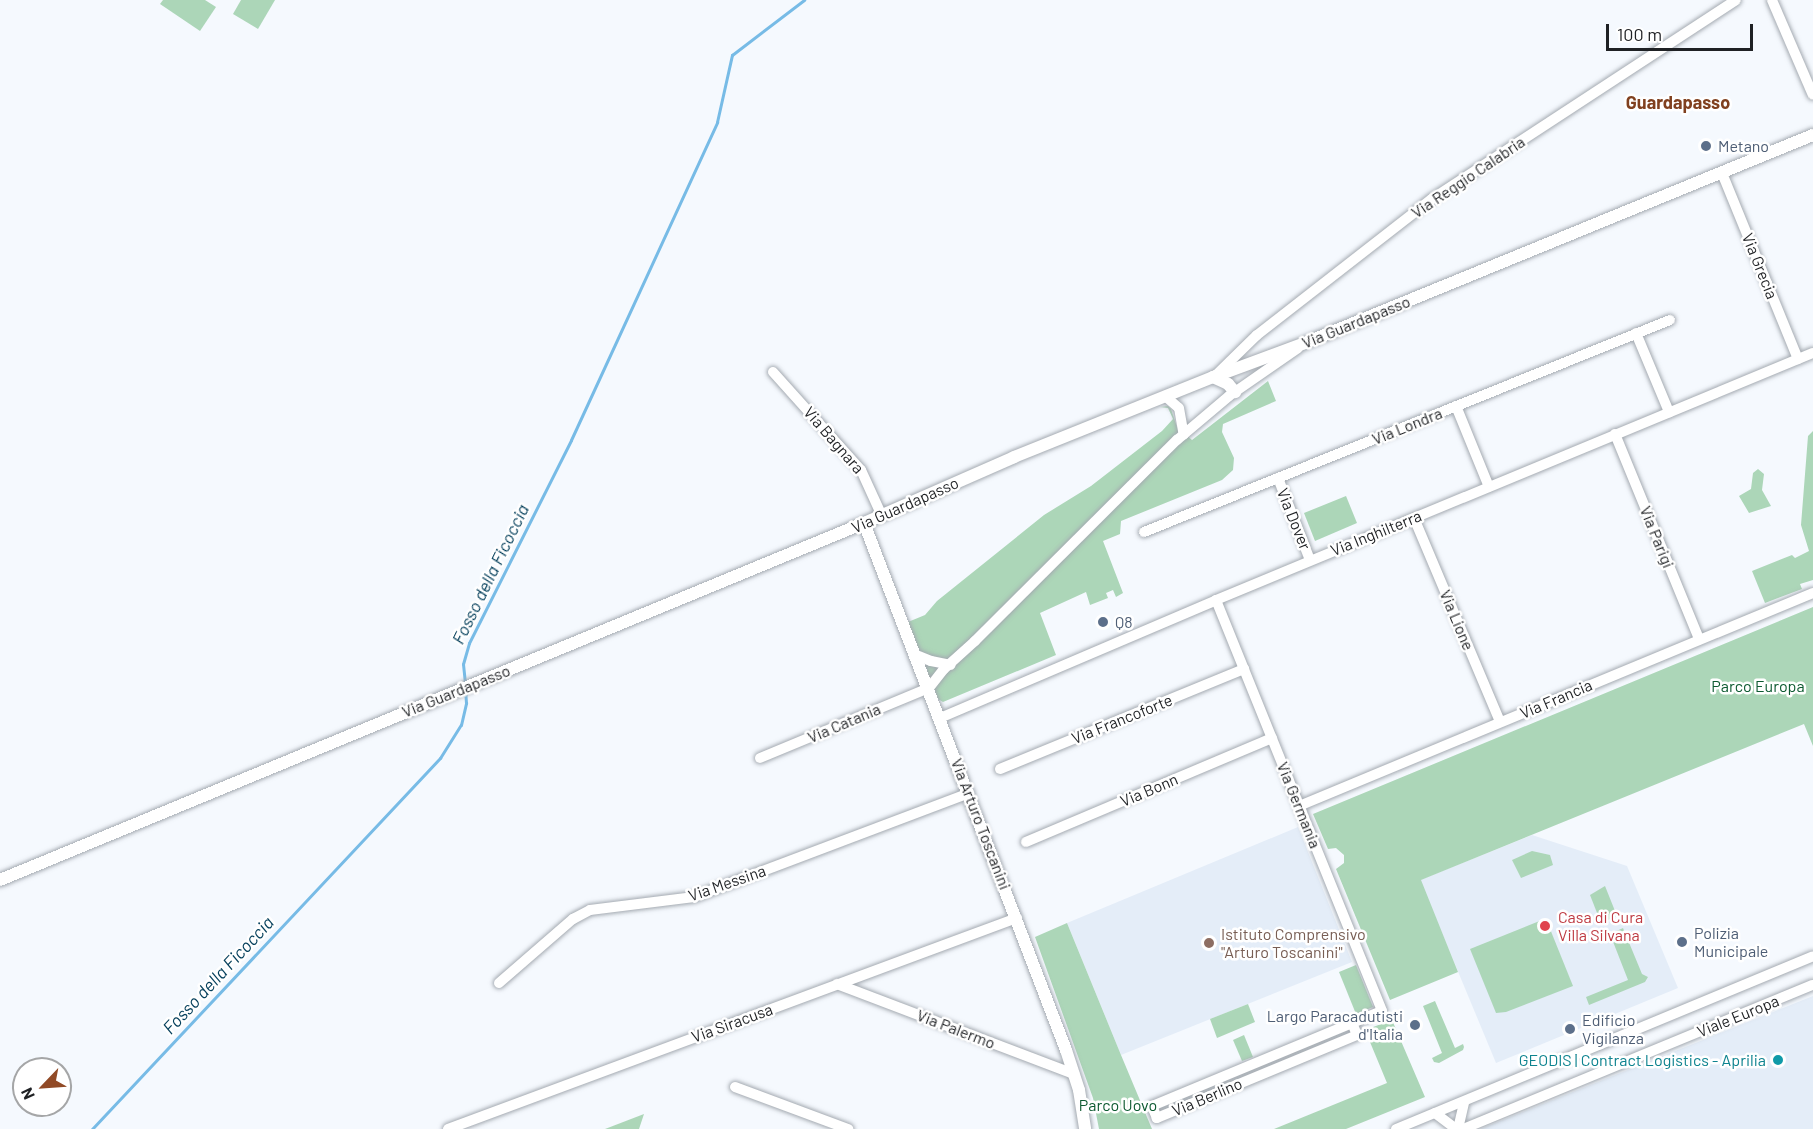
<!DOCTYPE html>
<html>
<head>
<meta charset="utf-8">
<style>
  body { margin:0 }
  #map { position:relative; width:1813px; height:1129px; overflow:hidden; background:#f5f9fe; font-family:Barlow,sans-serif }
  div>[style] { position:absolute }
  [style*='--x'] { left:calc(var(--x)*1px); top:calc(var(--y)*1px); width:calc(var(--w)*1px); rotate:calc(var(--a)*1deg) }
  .built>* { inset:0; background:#e4edf8 }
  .green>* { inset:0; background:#acd6b8 }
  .stream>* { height:3px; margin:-1.5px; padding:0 1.5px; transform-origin:1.5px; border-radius:1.5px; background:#77bbe6 }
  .roads { filter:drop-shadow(0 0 2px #a4aab1) drop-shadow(0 0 2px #a4aab1) }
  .minor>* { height:10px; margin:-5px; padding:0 5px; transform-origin:5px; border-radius:5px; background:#fff }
  .tertiary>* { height:12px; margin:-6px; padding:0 6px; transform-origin:6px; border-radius:6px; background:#fff }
  .dots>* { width:16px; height:16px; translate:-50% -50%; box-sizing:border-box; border:3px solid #fff; border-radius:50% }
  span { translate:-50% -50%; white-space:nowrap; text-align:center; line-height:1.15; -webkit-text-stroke:5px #fff; paint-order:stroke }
  .service-label { font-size:16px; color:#4e5e75 }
  .left { translate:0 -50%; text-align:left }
  .right { translate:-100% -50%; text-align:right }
  .street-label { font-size:16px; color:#1f2124 }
  .park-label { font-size:16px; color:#0d5a31 }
  .health-label { font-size:16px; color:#be3a42 }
  .education-label { font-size:16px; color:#785e54 }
  .culture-label { font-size:16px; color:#0d838f }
  .neighbourhood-label { font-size:18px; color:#80401f; font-weight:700 }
  .water-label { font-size:18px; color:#033e5a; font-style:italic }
  .north { position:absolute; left:12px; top:1057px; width:60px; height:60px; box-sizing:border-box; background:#fff; border:2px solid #a5a6a7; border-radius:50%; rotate:245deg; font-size:16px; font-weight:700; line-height:24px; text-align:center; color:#1f2124 }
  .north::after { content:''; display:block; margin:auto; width:21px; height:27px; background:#914a26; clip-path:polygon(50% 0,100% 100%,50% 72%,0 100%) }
  .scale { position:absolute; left:1606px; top:24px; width:147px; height:27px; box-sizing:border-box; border:3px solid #1f2124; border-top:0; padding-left:8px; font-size:18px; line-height:21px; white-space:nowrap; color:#1f2124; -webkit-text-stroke:4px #fff; paint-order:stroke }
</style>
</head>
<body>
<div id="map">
  <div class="built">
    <div style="clip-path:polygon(1298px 827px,1352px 962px,1121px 1055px,1067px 923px)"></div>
    <div style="clip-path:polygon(1532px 835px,1627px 866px,1678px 988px,1496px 1063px,1420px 880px)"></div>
    <div style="clip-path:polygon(1813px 996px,1813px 1129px,1480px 1129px)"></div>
  </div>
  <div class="green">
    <div style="clip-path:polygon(163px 0,205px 0,216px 7px,200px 31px,160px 4px)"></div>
    <div style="clip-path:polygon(241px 0,275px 0,258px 29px,233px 14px)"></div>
    <div style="clip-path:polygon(1268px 381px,1276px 401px,1223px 424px,1222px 432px,1234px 458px,1233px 470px,1222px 480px,1121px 521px,1120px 534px,1103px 541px,1123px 593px,1116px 597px,1113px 590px,1106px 593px,1108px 598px,1090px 605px,1086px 592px,1040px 613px,1056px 655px,943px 702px,938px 699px,908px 622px,925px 615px,937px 601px,1044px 515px,1091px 486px,1162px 431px,1173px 419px,1168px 408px,1160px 407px,1168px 406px,1171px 409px,1177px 427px,1192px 440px)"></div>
    <div style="clip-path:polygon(1813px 431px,1813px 580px,1800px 584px,1802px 589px,1765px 603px,1752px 571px,1792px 555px,1795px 558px,1809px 551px,1801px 525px,1808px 436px)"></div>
    <div style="clip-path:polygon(1758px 469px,1764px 474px,1762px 490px,1771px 506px,1749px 513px,1739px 496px,1751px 489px,1753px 473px)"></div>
    <div style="clip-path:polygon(1346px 496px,1357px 523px,1315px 541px,1304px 513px)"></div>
    <div style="clip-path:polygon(1813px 607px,1813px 746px,1804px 724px,1421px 880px,1458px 972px,1390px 1000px,1336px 869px,1344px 863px,1344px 855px,1336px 848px,1328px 849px,1313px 814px)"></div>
    <div style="clip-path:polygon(1532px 851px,1550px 855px,1553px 865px,1521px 878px,1512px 860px)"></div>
    <div style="clip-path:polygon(1605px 886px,1617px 916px,1601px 923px,1590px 895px)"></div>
    <div style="clip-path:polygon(1542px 920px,1548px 924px,1573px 986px,1506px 1012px,1496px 1013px,1470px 949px)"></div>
    <div style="clip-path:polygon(1067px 923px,1121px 1055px,1152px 1129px,1099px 1129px,1093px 1098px,1035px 937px)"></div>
    <div style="clip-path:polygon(1623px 928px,1642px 974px,1648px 977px,1645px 982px,1589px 1005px,1586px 997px,1628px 980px,1610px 934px)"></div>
    <div style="clip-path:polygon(1356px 965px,1373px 1007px,1356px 1014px,1339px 972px)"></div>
    <div style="clip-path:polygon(1435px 1001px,1455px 1048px,1463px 1044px,1464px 1047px,1463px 1050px,1439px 1063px,1434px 1062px,1432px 1058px,1442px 1053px,1423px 1006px)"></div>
    <div style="clip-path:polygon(1248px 1004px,1255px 1022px,1217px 1038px,1210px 1019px)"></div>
    <div style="clip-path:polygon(1392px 1020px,1425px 1097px,1346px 1129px,1274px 1129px,1387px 1083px,1365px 1030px)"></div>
    <div style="clip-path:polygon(1244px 1035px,1253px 1057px,1242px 1061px,1233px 1040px)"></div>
    <div style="clip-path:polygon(644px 1114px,639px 1129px,605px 1129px)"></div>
  </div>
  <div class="stream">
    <div style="--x:465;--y:683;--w:19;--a:-96"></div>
    <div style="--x:463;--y:664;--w:22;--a:-74"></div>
    <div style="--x:469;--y:643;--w:227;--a:-63.3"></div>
    <div style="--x:571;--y:440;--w:350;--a:-65.3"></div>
    <div style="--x:717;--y:122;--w:69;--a:-77.4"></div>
    <div style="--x:732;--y:55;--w:91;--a:-37.4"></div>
    <div style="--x:92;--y:1129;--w:509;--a:-46.83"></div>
    <div style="--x:440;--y:758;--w:39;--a:-58"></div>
    <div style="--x:461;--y:725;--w:23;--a:-77"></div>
    <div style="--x:466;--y:703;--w:13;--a:-94"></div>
  </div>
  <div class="roads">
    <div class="minor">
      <div style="--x:1772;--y:0;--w:103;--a:66.7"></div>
      <div style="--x:1722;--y:173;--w:201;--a:67.8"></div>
      <div style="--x:1636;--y:333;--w:86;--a:67.3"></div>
      <div style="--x:773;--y:372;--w:132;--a:48.1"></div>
      <div style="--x:861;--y:470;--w:51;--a:65.5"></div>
      <div style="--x:1216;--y:375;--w:57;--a:-44.3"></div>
      <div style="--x:1257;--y:335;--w:222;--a:-37.9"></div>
      <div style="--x:1432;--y:199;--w:363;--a:-33.2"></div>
      <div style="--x:1165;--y:396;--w:18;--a:41"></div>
      <div style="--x:1179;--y:408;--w:27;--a:80"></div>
      <div style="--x:1456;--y:406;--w:87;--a:67.8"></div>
      <div style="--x:1615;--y:434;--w:222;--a:67.7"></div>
      <div style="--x:1278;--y:478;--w:88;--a:68.7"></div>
      <div style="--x:1414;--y:518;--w:221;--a:67.1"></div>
      <div style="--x:1144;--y:532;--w:567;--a:-21.95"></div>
      <div style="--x:1216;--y:600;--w:443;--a:68"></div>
      <div style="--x:1382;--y:1011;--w:32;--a:158"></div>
      <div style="--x:916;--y:655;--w:16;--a:22"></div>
      <div style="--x:931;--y:661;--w:20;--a:11"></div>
      <div style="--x:940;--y:718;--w:300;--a:-23.1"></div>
      <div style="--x:1216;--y:600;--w:646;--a:-22.48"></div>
      <div style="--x:760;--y:758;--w:183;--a:-22.5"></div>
      <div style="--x:929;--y:688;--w:24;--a:-52"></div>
      <div style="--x:944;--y:669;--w:42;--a:-42.1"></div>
      <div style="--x:975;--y:641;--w:285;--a:-44.9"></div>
      <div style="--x:1177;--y:440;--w:68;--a:-40.2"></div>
      <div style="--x:1229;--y:396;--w:84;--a:-34.8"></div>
      <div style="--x:1000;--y:769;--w:264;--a:-22.3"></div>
      <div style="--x:1299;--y:806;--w:556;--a:-22.51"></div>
      <div style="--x:1026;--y:842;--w:267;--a:-22.9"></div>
      <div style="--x:499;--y:983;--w:98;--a:-40.9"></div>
      <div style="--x:573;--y:919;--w:19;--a:-28"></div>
      <div style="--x:590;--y:910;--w:105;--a:-7.1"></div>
      <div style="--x:694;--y:897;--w:294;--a:-20.7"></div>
      <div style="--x:837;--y:984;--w:254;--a:20.8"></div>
      <div style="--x:1352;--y:1023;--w:13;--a:67"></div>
      <div style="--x:1357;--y:1035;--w:217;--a:157.5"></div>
      <div style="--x:1157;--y:1118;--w:13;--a:-113"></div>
      <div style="--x:1152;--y:1106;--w:217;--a:-22.5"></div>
      <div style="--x:735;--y:1087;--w:121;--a:20.4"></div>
      <div style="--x:1435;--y:1113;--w:26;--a:37"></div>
      <div style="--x:448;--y:1129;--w:607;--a:-20.35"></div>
      <div style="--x:1396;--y:1129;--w:451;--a:-22.5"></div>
      <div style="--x:1458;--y:1129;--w:28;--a:-77"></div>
      <div style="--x:1463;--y:1129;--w:378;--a:-22.4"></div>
    </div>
    <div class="tertiary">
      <div style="--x:1213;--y:377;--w:17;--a:25"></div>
      <div style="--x:1228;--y:384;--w:11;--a:49"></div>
      <div style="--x:864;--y:523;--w:564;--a:69.03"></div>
      <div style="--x:1066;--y:1050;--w:42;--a:72"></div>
      <div style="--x:1079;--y:1090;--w:39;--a:81"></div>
      <div style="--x:0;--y:880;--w:935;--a:-22.45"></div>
      <div style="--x:864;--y:523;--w:164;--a:-23.7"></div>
      <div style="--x:1014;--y:457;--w:218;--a:-21.9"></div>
      <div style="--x:1216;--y:376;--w:95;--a:-20.3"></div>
      <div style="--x:1305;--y:343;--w:549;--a:-22.27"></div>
    </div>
  </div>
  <div class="dots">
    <div style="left:1706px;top:146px;background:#5c6f8a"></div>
    <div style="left:1103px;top:622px;background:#5c6f8a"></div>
    <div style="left:1545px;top:926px;background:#e0444e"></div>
    <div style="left:1682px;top:942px;background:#5c6f8a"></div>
    <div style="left:1209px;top:943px;background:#8d6e63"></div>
    <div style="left:1415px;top:1025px;background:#5c6f8a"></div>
    <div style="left:1570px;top:1029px;background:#5c6f8a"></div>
    <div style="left:1778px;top:1060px;background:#0f9aa8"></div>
  </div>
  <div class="service-label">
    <span class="left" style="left:1718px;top:146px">Metano</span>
    <span class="left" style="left:1115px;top:622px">Q8</span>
    <span class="left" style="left:1694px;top:942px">Polizia<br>Municipale</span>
    <span class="right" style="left:1403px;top:1025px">Largo Paracadutisti<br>d'Italia</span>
    <span class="left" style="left:1582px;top:1029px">Edificio<br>Vigilanza</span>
  </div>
  <div class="street-label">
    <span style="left:1468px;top:177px;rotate:-34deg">Via Reggio Calabria</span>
    <span style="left:1760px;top:266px;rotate:68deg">Via Grecia</span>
    <span style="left:1356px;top:322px;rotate:-22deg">Via Guardapasso</span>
    <span style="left:1407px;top:426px;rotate:-22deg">Via Londra</span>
    <span style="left:834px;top:440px;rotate:49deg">Via Bagnara</span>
    <span style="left:905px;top:505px;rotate:-24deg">Via Guardapasso</span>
    <span style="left:1294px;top:519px;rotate:68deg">Via Dover</span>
    <span style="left:1376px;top:533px;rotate:-22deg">Via Inghilterra</span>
    <span style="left:1657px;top:537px;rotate:68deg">Via Parigi</span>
    <span style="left:1457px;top:620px;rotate:67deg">Via Lione</span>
    <span style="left:456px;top:691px;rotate:-22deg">Via Guardapasso</span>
    <span style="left:1556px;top:699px;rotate:-23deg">Via Francia</span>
    <span style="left:1122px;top:719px;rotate:-22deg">Via Francoforte</span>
    <span style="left:844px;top:723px;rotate:-23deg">Via Catania</span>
    <span style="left:1149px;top:790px;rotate:-23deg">Via Bonn</span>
    <span style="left:1299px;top:805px;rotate:68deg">Via Germania</span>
    <span style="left:981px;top:824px;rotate:69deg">Via Arturo Toscanini</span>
    <span style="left:727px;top:883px;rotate:-19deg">Via Messina</span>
    <span style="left:1738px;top:1016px;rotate:-22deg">Viale Europa</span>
    <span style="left:732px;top:1023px;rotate:-20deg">Via Siracusa</span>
    <span style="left:956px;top:1029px;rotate:21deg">Via Palermo</span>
    <span style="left:1207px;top:1097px;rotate:-23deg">Via Berlino</span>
  </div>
  <div class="park-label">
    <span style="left:1758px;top:686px">Parco Europa</span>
    <span style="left:1118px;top:1105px">Parco Uovo</span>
  </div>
  <div class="health-label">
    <span class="left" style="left:1558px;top:926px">Casa di Cura<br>Villa Silvana</span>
  </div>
  <div class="education-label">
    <span class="left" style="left:1221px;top:943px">Istituto Comprensivo<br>"Arturo Toscanini"</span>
  </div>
  <div class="culture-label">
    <span class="right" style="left:1766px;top:1060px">GEODIS | Contract Logistics - Aprilia</span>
  </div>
  <div class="neighbourhood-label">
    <span style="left:1678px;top:102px">Guardapasso</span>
  </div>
  <div class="water-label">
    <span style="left:490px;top:574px;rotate:-64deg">Fosso della Ficoccia</span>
    <span style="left:218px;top:975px;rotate:-47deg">Fosso della Ficoccia</span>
  </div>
  <div class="north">N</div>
  <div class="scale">100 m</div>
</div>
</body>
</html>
